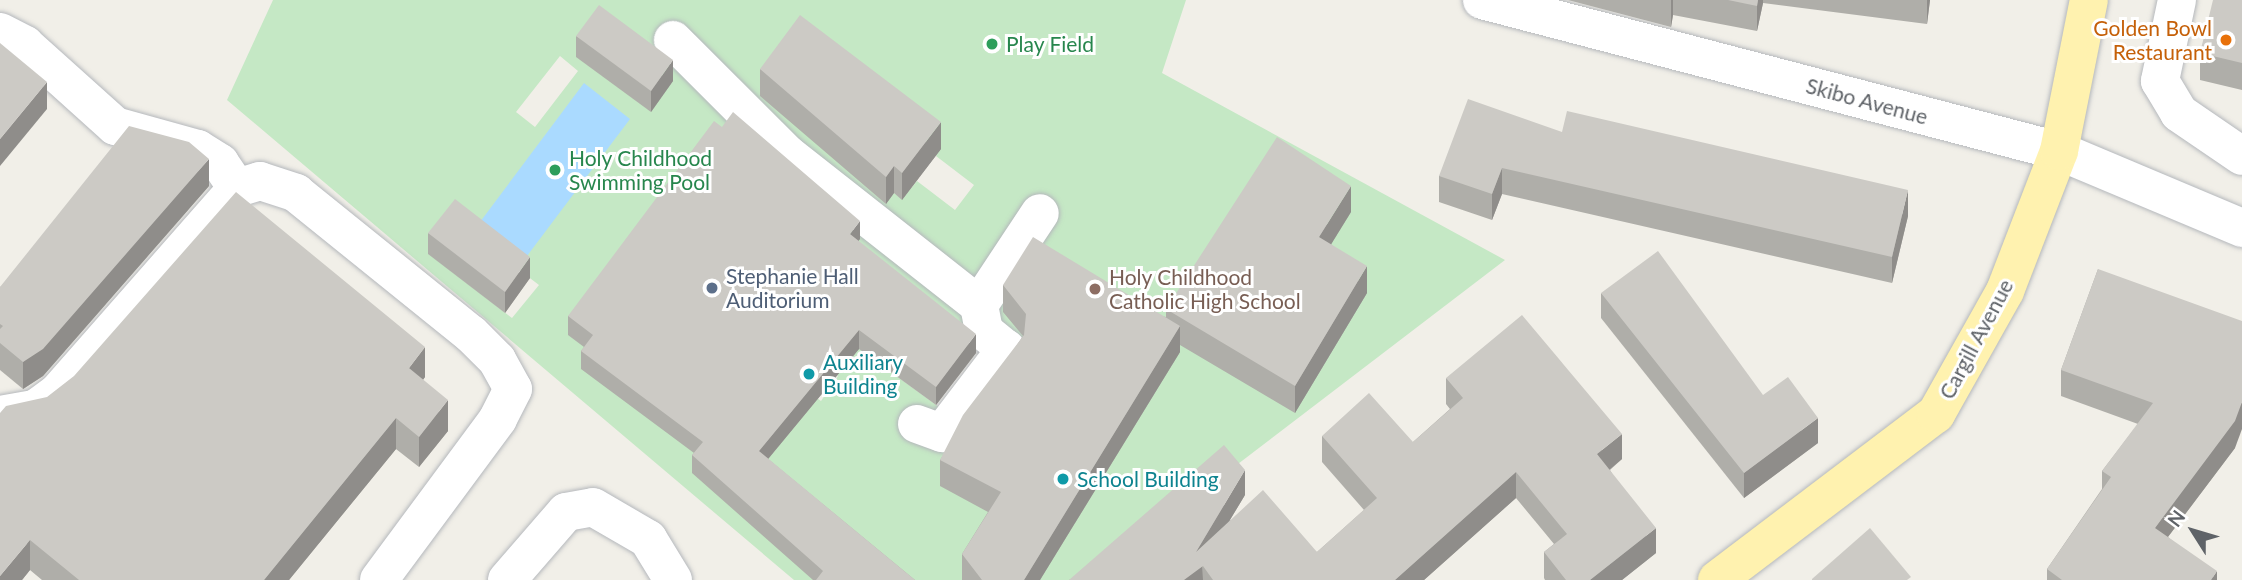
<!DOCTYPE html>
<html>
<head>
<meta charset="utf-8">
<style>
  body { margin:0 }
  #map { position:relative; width:2242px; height:580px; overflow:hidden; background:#f1efe8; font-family:Lato,sans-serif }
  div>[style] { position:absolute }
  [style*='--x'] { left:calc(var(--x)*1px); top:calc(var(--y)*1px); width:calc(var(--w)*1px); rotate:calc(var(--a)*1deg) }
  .green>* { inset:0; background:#c5e8c5 }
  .water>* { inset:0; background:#aadaff }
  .roads { filter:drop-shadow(0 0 2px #b5b8bc) drop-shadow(0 0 2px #b5b8bc) }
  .minor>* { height:38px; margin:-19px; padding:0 19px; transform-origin:19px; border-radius:19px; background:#fff }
  .major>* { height:38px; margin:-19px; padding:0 19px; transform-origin:19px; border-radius:19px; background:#fff2af }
  .wall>* { inset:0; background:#afaea9 }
  .shaded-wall>* { inset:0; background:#8f8d8a }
  .building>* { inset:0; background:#cccac5 }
  .dots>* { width:19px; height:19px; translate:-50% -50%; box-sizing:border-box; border:4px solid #fff; border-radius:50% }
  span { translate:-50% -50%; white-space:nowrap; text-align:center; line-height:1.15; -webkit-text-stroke:6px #fff; paint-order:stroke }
  .food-label { font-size:21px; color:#c56008 }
  .right { translate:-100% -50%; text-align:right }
  .leisure-label { font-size:21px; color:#27864d }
  .left { translate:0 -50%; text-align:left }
  .street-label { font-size:21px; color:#5f6368 }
  .service-label { font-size:21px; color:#4e5e75 }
  .education-label { font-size:21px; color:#785e54 }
  .culture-label { font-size:21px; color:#0d838f }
  .north { position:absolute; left:2158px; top:496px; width:70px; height:70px; -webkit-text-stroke:5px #fff; paint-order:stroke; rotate:307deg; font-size:19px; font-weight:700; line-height:28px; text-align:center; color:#5f6368 }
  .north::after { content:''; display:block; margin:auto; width:24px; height:32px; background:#5f6368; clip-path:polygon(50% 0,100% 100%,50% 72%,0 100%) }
</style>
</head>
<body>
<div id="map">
  <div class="green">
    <div style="clip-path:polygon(evenodd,273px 0,1186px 0,1162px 73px,1505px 260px,1086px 580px,794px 580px,227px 100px,273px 0,560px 56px,578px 71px,535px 127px,516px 112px,560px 56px,273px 0,762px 93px,940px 148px,936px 156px,974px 185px,955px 210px,917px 181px,902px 199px,762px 93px,273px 0,455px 221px,539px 285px,512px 318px,429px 254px,455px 221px,273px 0,860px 260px,985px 354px,943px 410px,817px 318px,860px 260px,273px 0,797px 347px,838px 376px,821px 401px,780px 371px,797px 347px,273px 0,742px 416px,778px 447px,729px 504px,742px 416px)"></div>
  </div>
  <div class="water">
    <div style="clip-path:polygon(584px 83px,630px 119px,527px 256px,480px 222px)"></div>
  </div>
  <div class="roads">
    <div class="minor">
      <div style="--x:1482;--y:0;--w:596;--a:14.67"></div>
      <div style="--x:2059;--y:151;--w:199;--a:22.8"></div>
      <div style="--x:2177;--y:0;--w:83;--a:101.9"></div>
      <div style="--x:2160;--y:81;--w:37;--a:59"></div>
      <div style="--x:2179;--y:113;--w:76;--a:34.3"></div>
      <div style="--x:0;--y:32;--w:28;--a:27"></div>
      <div style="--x:25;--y:45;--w:121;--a:42"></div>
      <div style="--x:115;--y:126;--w:86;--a:15.5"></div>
      <div style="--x:198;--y:149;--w:26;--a:32"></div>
      <div style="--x:220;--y:163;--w:30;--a:56"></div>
      <div style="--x:673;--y:40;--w:161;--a:45"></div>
      <div style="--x:787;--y:154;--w:244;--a:38.2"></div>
      <div style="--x:979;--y:305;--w:110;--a:-56.5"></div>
      <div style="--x:0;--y:415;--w:36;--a:-10"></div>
      <div style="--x:35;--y:409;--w:29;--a:-36"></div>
      <div style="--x:58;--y:392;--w:271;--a:-48.7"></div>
      <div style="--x:237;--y:188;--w:24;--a:-17"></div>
      <div style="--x:260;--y:181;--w:38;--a:18"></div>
      <div style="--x:296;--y:193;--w:225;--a:38.9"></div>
      <div style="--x:471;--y:334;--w:37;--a:45"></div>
      <div style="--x:497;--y:360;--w:33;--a:61"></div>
      <div style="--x:513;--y:389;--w:34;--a:117"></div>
      <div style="--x:498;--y:419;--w:200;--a:126.5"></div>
      <div style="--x:917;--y:424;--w:27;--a:20"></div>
      <div style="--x:942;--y:433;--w:106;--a:-52.7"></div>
      <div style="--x:1006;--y:349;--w:28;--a:-141"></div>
      <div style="--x:984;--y:331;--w:26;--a:-101"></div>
      <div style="--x:507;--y:580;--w:90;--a:-49.1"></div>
      <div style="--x:566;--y:512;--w:27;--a:-10"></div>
      <div style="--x:593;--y:507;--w:64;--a:30.2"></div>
      <div style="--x:648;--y:539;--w:48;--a:58.6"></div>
    </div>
    <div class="major">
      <div style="--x:1717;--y:580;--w:275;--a:-37.2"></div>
      <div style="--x:1936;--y:414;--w:141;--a:-60.7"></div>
      <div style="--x:2005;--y:291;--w:150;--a:-68.9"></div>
      <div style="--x:2059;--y:151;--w:154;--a:-78.8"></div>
    </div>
  </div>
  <div class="wall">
    <div style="clip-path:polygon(1568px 0,1930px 0,1927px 24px,1763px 3px,1757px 31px,1673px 15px,1671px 27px)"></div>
    <div style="clip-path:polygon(2242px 0,2242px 90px,2200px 80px,2200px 53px)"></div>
    <div style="clip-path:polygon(576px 36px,673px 81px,651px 112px,576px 57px)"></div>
    <div style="clip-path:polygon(760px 69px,941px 149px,902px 200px,894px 193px,886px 204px,760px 96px)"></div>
    <div style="clip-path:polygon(1562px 132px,1908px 216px,1892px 283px,1502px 194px,1492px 220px,1439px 202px,1439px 176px)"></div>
    <div style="clip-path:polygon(209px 186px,43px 376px,23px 389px,0 370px,0 287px)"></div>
    <div style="clip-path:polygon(1351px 212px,1331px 244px,1367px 293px,1295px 413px,1180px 345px,1180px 352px,1040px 580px,962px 580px,962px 554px,988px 512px,940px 486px,940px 460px,1023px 336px,1003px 312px,1003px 285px,1166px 317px,1166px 309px)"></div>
    <div style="clip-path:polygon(428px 233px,530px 278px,505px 313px,428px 254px)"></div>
    <div style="clip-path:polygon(860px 239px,858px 241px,976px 353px,936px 405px,859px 349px,768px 459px,915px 580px,813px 580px,692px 473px,692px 455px,694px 453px,581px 369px,581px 351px,584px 347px,568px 335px,568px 316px)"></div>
    <div style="clip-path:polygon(2098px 269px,2235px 448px,2168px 537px,2217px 580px,2047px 580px,2047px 569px,2102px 489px,2102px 471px,2138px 424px,2061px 396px,2061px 370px)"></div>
    <div style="clip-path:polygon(1601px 293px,1818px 443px,1744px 498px,1601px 318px)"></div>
    <div style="clip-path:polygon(425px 377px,423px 380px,448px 431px,419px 467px,396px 449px,289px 580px,42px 580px,30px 570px,22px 580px,47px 397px)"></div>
    <div style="clip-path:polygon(1446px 378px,1622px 459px,1610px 470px,1656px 553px,1622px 580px,1545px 580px,1544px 578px,1544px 552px,1554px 544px,1516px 498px,1424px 580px,1069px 580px,1245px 495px,1230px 520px,1317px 552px,1364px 510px,1322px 462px,1322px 436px,1413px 442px,1450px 409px,1446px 404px)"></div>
  </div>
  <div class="shaded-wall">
    <div style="clip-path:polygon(1671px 0,1673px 0,1673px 15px,1671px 27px)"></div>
    <div style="clip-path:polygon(1758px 0,1763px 0,1763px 3px,1757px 31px,1757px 6px)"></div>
    <div style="clip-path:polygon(1927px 0,1930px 0,1927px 24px)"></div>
    <div style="clip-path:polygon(673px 60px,673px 81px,651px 112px,651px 91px)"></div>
    <div style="clip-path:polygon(47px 82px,47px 109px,0 166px,0 139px)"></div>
    <div style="clip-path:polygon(941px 122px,941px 149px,902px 200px,902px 173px)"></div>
    <div style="clip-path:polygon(209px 159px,209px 186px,43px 376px,23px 389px,23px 362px)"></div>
    <div style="clip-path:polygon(894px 166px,894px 193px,886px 204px,886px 177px)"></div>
    <div style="clip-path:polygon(1502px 168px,1502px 194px,1492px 220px,1492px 194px)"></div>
    <div style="clip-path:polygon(1351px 186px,1351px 212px,1319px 264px,1319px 237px)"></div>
    <div style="clip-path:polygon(1908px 190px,1908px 216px,1892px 283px,1892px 257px)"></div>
    <div style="clip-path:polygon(860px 221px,860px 239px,850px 252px,850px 234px)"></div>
    <div style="clip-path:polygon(530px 257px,530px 278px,505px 313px,505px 292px)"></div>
    <div style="clip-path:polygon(1367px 266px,1367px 293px,1295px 413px,1295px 386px)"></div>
    <div style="clip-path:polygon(1180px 326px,1180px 352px,1040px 580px,1024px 580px)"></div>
    <div style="clip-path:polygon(859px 330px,859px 349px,759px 470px,759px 451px)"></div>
    <div style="clip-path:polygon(976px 334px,976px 353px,936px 405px,936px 387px)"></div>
    <div style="clip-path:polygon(425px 347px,425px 377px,409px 398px,409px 368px)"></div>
    <div style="clip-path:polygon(448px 400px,448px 431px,419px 467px,419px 437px)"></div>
    <div style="clip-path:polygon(2242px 402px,2242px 429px,2235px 448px,2155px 554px,2155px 528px)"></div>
    <div style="clip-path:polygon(396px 418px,396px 449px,289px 580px,264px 580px)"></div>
    <div style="clip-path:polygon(1818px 418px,1818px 443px,1744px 498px,1744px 473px)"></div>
    <div style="clip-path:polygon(1622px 434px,1622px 459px,1597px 480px,1597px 454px)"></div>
    <div style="clip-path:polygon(1245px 470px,1245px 495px,1202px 566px,1203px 580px,1184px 580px,1196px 552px)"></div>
    <div style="clip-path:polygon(1516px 472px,1516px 498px,1424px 580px,1395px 580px)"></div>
    <div style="clip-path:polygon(1656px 528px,1656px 553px,1622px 580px,1590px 580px)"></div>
    <div style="clip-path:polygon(30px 540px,30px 570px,22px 580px,0 580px,0 576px)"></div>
    <div style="clip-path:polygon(2217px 571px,2217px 580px,2211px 580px)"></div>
  </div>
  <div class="building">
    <div style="clip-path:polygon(1728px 0,1758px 0,1757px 6px)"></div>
    <div style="clip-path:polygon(2213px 0,2242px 0,2242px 63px,2200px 53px)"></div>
    <div style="clip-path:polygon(599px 5px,673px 60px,651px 91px,576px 36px)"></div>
    <div style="clip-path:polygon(800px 15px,941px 122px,902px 173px,894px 166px,886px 177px,760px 69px)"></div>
    <div style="clip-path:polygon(0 43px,47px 82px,0 139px)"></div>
    <div style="clip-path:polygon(1468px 99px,1562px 132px,1567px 111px,1908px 190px,1892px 257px,1502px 168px,1492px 194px,1439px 176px)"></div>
    <div style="clip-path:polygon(733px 112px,860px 221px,850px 234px,976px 334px,936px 387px,859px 330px,759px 451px,915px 580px,816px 580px,823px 571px,692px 455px,703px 442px,581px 351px,593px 335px,568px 316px,714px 121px,722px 127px)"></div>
    <div style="clip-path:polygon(129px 126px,189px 142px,209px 159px,43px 349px,23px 362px,0 343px,0 329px,3px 326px,0 324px,0 287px)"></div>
    <div style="clip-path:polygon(1277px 137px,1351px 186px,1319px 237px,1367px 266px,1295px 386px,1166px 309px)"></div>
    <div style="clip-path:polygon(236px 192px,425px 347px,409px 368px,448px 400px,419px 437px,396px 418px,264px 580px,79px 580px,30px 540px,0 576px,0 413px,6px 406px,47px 397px,74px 376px)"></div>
    <div style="clip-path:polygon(455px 199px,530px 257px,505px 292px,428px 233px)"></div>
    <div style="clip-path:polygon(1033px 237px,1180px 326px,1024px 580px,982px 580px,962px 554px,1001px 492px,940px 460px,963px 415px,1024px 335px,1026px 314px,1003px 285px)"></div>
    <div style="clip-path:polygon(1658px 251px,1763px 395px,1788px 377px,1818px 418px,1744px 473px,1601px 293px)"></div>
    <div style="clip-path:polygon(2098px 269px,2242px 321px,2242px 402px,2235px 421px,2155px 528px,2217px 571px,2211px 580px,2062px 580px,2047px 569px,2111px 477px,2102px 471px,2153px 403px,2061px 370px)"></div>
    <div style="clip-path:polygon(1522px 315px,1622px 434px,1597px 454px,1656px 528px,1590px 580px,1566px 580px,1544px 552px,1567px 534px,1516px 472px,1395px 580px,1213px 580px,1203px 566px,1184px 580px,1069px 580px,1224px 445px,1245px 470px,1196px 552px,1263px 490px,1317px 552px,1377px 498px,1322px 436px,1369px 393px,1413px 442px,1463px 398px,1446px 378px)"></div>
    <div style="clip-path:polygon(1870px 528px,1911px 577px,1907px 580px,1812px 580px,1812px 579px)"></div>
  </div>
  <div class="dots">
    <div style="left:2226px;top:40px;background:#e8710a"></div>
    <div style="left:992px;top:44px;background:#2e9e5b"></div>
    <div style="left:555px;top:170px;background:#2e9e5b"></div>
    <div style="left:712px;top:288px;background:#5c6f8a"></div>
    <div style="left:1095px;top:289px;background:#8d6e63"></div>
    <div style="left:809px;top:374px;background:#0f9aa8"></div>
    <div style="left:1063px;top:479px;background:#0f9aa8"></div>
  </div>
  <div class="food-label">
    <span class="right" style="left:2212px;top:40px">Golden Bowl<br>Restaurant</span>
  </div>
  <div class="leisure-label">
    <span class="left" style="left:1006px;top:44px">Play Field</span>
    <span class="left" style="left:569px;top:170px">Holy Childhood<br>Swimming Pool</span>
  </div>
  <div class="street-label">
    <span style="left:1867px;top:101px;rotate:15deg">Skibo Avenue</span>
    <span style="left:1976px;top:339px;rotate:-62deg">Cargill Avenue</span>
  </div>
  <div class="service-label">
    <span class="left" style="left:726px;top:288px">Stephanie Hall<br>Auditorium</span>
  </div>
  <div class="education-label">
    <span class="left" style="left:1109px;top:289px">Holy Childhood<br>Catholic High School</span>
  </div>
  <div class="culture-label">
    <span class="left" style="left:823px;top:374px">Auxiliary<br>Building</span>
    <span class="left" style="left:1077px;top:479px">School Building</span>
  </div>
  <div class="north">N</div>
</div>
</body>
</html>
